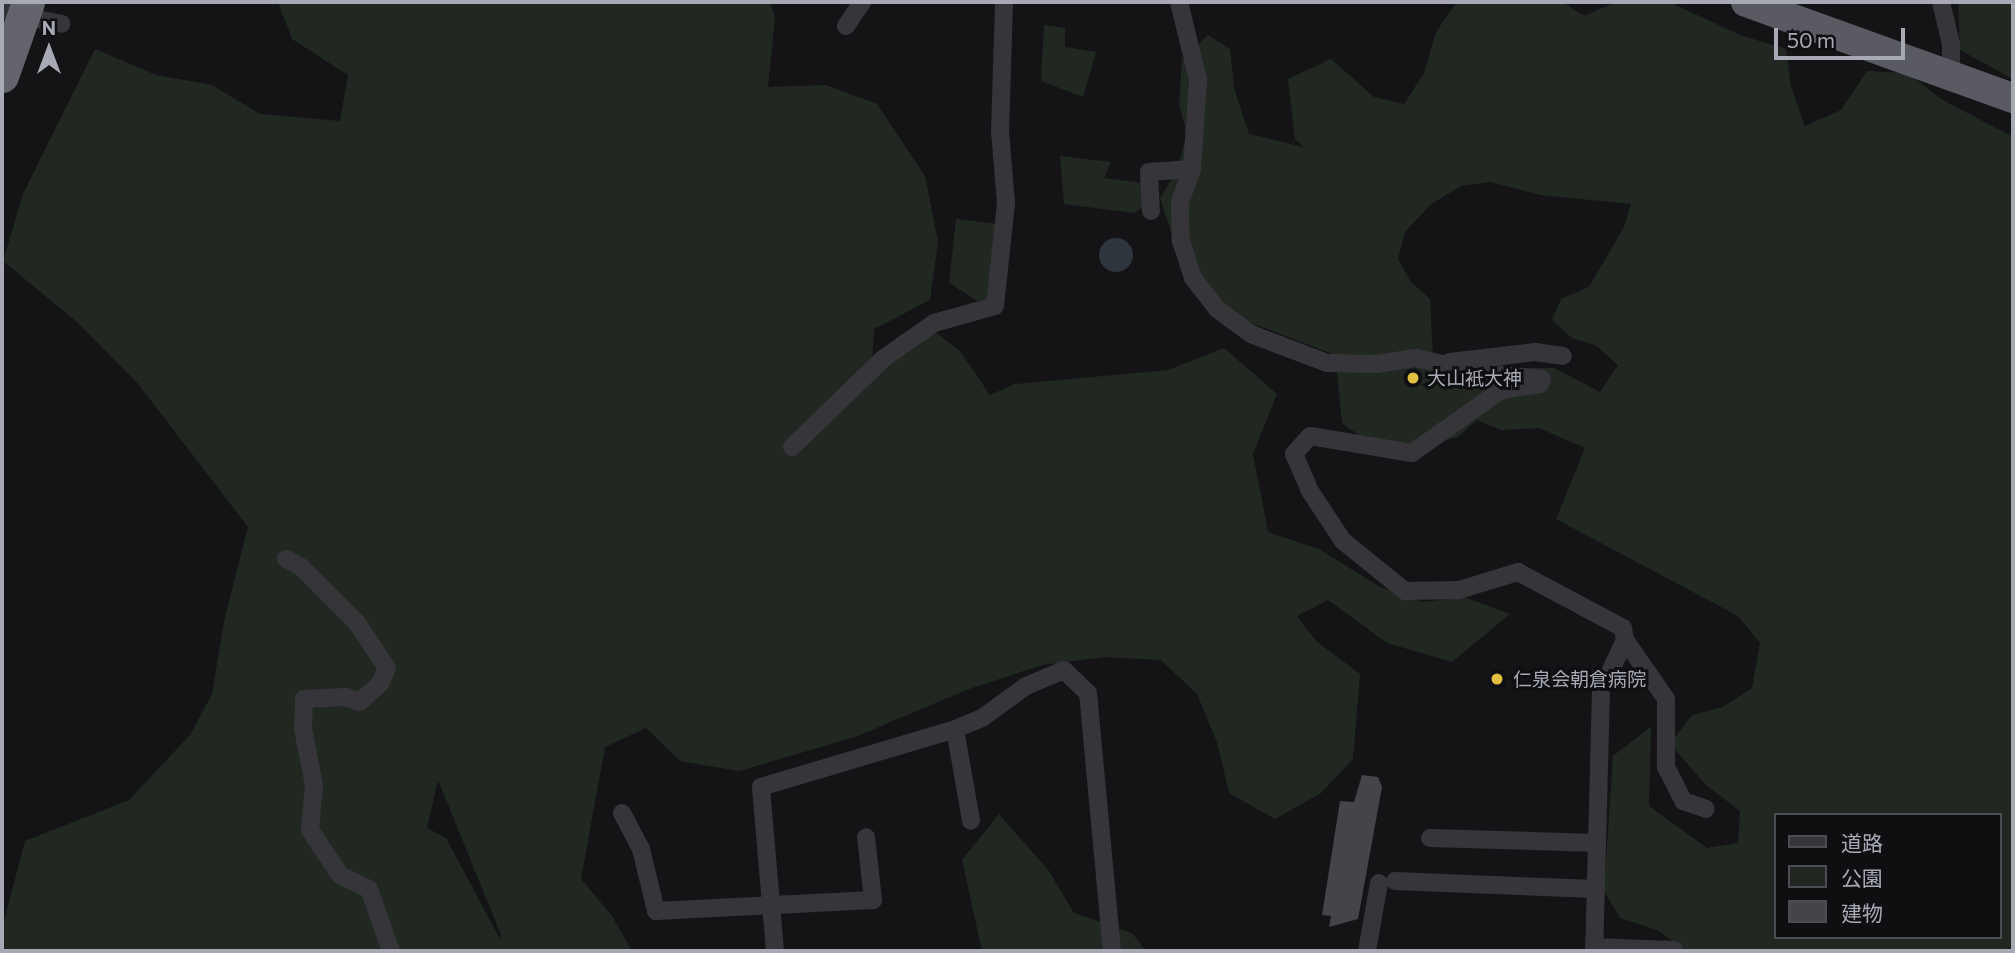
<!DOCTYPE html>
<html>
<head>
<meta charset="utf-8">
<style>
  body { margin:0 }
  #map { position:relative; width:2015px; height:953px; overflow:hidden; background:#141416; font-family:Commissioner,"Noto Sans JP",sans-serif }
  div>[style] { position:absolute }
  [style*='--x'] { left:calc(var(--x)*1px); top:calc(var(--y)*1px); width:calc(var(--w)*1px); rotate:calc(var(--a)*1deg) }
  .green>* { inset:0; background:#212822 }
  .water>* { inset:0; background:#2f353d }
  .round { border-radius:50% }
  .building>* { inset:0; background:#444449 }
  .minor-tunnel>* { height:18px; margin-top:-9px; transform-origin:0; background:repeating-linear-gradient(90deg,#313236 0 18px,transparent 0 27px) }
  .minor>* { height:18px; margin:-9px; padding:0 9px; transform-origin:9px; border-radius:9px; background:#36363a }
  .trunk>* { height:30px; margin:-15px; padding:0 15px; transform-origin:15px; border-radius:15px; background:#5a5b62 }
  .motorway>* { height:33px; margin:-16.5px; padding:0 16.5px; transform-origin:16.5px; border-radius:16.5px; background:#62636b }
  .dots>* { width:19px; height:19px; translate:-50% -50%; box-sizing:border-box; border:4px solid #0f0f11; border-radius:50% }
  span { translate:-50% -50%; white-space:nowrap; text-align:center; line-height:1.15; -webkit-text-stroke:6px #0f0f11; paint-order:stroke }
  .poi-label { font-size:19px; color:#a7aab5 }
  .left { translate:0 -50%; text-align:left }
  .frame { position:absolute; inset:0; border:4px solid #a7aab5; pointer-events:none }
  .legend { position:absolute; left:1774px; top:813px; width:228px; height:126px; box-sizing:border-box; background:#0f0f11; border:2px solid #4c4d53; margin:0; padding:9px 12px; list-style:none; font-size:21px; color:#a7aab5 }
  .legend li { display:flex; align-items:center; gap:14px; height:35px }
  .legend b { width:35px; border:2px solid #4c4d53 }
  .north { position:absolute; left:14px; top:14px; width:70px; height:70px; -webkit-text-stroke:5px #0f0f11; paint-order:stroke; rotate:0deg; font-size:19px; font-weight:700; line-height:28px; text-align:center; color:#a7aab5 }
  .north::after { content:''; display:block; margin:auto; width:24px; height:32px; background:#a7aab5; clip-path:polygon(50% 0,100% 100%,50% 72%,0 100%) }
  .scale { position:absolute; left:1774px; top:28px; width:131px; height:32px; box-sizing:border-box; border:4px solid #a7aab5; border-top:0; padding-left:9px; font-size:21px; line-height:24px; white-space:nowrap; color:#a7aab5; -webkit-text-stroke:5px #0f0f11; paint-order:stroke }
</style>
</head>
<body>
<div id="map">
  <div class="green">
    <div style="clip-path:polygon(evenodd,278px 2px,770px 2px,775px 17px,768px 87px,826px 85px,877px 104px,925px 176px,938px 242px,930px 300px,874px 329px,872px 363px,934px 331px,960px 351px,990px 395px,1015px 384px,1168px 370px,1224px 348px,1277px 394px,1253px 454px,1268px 532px,1319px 549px,1380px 587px,1423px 602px,1464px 597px,1510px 614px,1452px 662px,1387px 643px,1328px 600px,1297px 616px,1316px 641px,1360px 674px,1353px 759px,1321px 793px,1275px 819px,1229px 793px,1217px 742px,1197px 694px,1161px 660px,1105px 657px,1042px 665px,969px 689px,855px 737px,739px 771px,680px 761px,646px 728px,605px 747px,581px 879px,612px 916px,632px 951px,2px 951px,2px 929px,25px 841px,129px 800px,190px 735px,212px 694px,224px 621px,248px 527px,139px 385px,77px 322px,3px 261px,23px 194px,95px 49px,156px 75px,212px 85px,260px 114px,340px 121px,348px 75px,292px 39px,278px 2px,438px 780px,501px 935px,500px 939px,446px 838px,427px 828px,438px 780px)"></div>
    <div style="clip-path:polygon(evenodd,1457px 2px,1562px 2px,1584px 16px,1616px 2px,1669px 2px,1740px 35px,1786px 49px,1791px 87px,1805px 126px,1841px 110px,1867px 71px,1908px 73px,1941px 99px,2013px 137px,2013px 951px,1687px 951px,1657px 930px,1620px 918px,1604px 891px,1613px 756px,1651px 727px,1649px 806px,1707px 848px,1738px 843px,1740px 811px,1706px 785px,1670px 744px,1692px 715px,1723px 707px,1752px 688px,1760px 643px,1738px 616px,1556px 519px,1585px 448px,1539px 428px,1501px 430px,1477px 420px,1458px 437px,1412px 449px,1368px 442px,1342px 423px,1337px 372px,1330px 353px,1223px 312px,1185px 274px,1160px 198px,1177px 170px,1187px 134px,1179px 105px,1182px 59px,1208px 35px,1230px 49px,1234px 88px,1249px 134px,1304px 147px,1295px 139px,1288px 79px,1331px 59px,1374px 97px,1404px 104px,1424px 73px,1436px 32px,1457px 2px,1490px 182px,1541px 195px,1631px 204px,1624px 227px,1589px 287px,1561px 299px,1552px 320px,1572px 338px,1595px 345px,1618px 365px,1600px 392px,1554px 368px,1508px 368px,1433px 358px,1430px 299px,1411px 282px,1398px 259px,1405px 232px,1430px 205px,1461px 186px,1490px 182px,1457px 2px,1775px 815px,1999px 815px,1999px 937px,1775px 937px,1775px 815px)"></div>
    <div style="clip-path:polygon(1958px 2px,2013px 2px,2013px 79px,1960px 50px)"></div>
    <div style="clip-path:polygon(1044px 25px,1065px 28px,1065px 47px,1096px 52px,1083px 97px,1041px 81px)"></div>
    <div style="clip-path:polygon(1060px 156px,1111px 162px,1104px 178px,1143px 183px,1142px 208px,1134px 213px,1064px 204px)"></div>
    <div style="clip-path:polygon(956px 219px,999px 224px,991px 304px,982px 304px,949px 283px)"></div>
    <div style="clip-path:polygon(999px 814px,1049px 871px,1074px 913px,1132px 933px,1146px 951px,982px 951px,962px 860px)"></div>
  </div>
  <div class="water">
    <div class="round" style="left:1099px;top:238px;width:34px;height:34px"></div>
  </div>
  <div class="building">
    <div style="clip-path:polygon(1362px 775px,1378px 777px,1382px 787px,1358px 919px,1329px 927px,1331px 916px,1322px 915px,1340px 801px,1354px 802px)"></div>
  </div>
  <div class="minor-tunnel">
    <div style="--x:2;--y:9;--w:29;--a:16"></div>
  </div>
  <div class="minor">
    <div style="--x:1179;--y:2;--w:80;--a:76.3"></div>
    <div style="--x:1198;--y:80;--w:89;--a:93.9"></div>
    <div style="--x:1192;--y:169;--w:35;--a:110"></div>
    <div style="--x:1180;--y:202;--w:39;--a:89"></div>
    <div style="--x:1181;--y:241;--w:39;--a:72"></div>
    <div style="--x:1193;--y:278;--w:39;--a:52"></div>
    <div style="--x:1217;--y:309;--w:42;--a:36.3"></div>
    <div style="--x:1251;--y:334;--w:81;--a:20.9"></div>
    <div style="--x:1327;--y:363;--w:50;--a:1.1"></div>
    <div style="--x:1377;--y:364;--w:39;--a:-9"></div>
    <div style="--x:1416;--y:358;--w:64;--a:12.7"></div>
    <div style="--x:1478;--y:372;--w:64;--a:6.2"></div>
    <div style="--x:1542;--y:379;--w:5;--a:112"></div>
    <div style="--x:1540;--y:384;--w:39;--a:171"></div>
    <div style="--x:1501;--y:390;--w:109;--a:144.7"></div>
    <div style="--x:1412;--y:453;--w:103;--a:-170.5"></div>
    <div style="--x:1310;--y:436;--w:24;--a:132"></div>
    <div style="--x:1294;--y:454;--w:40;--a:66.6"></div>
    <div style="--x:1310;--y:491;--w:60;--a:56.6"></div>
    <div style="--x:1343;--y:541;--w:80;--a:38.9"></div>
    <div style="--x:1405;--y:591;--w:54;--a:-1.1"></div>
    <div style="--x:1459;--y:590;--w:62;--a:-17"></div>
    <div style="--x:1518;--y:572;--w:119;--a:28.1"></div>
    <div style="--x:1623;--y:628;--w:12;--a:81"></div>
    <div style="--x:1625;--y:640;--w:56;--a:115.2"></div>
    <div style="--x:1601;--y:691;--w:260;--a:91.5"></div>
    <div style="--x:1941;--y:2;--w:43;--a:76.6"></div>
    <div style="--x:1951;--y:44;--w:31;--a:90"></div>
    <div style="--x:37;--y:19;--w:25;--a:11"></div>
    <div style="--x:846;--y:26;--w:29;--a:-56"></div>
    <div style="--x:1151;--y:211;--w:39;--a:-93"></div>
    <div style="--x:1149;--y:172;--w:43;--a:-4"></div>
    <div style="--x:1450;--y:362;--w:86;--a:-6.7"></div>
    <div style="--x:1535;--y:352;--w:28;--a:8"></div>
    <div style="--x:792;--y:447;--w:128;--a:-44.1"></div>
    <div style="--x:884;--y:358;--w:61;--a:-35"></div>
    <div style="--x:934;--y:323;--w:63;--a:-15.6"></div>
    <div style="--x:995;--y:306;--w:104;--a:-83.9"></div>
    <div style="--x:1006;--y:203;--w:72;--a:-94.8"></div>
    <div style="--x:1000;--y:131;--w:129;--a:-88.2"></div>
    <div style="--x:286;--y:559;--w:17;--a:28"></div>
    <div style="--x:301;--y:567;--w:79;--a:45"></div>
    <div style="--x:357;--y:623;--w:54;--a:56.3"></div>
    <div style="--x:387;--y:668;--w:17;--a:114"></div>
    <div style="--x:380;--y:684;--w:28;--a:139"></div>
    <div style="--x:359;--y:702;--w:14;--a:-159"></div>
    <div style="--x:346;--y:697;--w:42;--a:177.3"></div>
    <div style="--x:304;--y:699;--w:30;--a:92"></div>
    <div style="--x:303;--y:729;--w:57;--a:78.9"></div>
    <div style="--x:314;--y:785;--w:45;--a:95.1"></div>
    <div style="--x:310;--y:830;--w:54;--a:56.3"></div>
    <div style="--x:340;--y:875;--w:32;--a:26"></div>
    <div style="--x:369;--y:889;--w:66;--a:70.5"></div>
    <div style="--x:1625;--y:640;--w:72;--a:55.2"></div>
    <div style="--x:1666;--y:699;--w:68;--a:90"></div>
    <div style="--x:1666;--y:767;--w:38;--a:63"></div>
    <div style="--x:1683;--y:801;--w:24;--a:19"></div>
    <div style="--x:955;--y:729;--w:93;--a:80.1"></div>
    <div style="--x:622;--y:813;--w:41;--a:62.2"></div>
    <div style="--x:641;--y:849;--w:64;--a:76.4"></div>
    <div style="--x:656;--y:911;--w:217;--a:-2.9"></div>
    <div style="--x:873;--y:900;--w:63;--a:-96.3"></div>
    <div style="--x:1430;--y:838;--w:166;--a:1.7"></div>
    <div style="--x:1395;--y:881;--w:200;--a:2.3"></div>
    <div style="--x:1594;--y:947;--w:80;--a:2.1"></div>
    <div style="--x:775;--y:951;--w:165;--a:-94.9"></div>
    <div style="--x:761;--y:787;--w:202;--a:-16.6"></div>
    <div style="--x:955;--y:729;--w:29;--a:-22"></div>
    <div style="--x:982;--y:718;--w:54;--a:-36"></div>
    <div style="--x:1026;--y:686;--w:41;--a:-22.8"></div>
    <div style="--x:1064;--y:670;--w:33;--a:44"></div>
    <div style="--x:1088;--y:693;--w:259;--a:84.7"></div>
    <div style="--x:1367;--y:951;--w:69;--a:-80"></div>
  </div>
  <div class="trunk">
    <div style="--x:1746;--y:2;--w:284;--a:19.8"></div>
  </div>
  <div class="motorway">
    <div style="--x:2;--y:76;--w:78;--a:-70.6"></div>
  </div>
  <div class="dots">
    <div style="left:1413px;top:378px;background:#e3bf3f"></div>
    <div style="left:1497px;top:679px;background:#e3bf3f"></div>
  </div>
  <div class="poi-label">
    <span class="left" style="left:1427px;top:378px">大山衹大神</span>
    <span class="left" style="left:1513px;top:679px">仁泉会朝倉病院</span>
  </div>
  <div class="frame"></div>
  <ul class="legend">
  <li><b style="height:9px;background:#36363a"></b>道路</li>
  <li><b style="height:19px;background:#212822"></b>公園</li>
  <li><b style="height:19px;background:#444449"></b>建物</li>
  </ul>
  <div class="north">N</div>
  <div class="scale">50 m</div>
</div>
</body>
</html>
